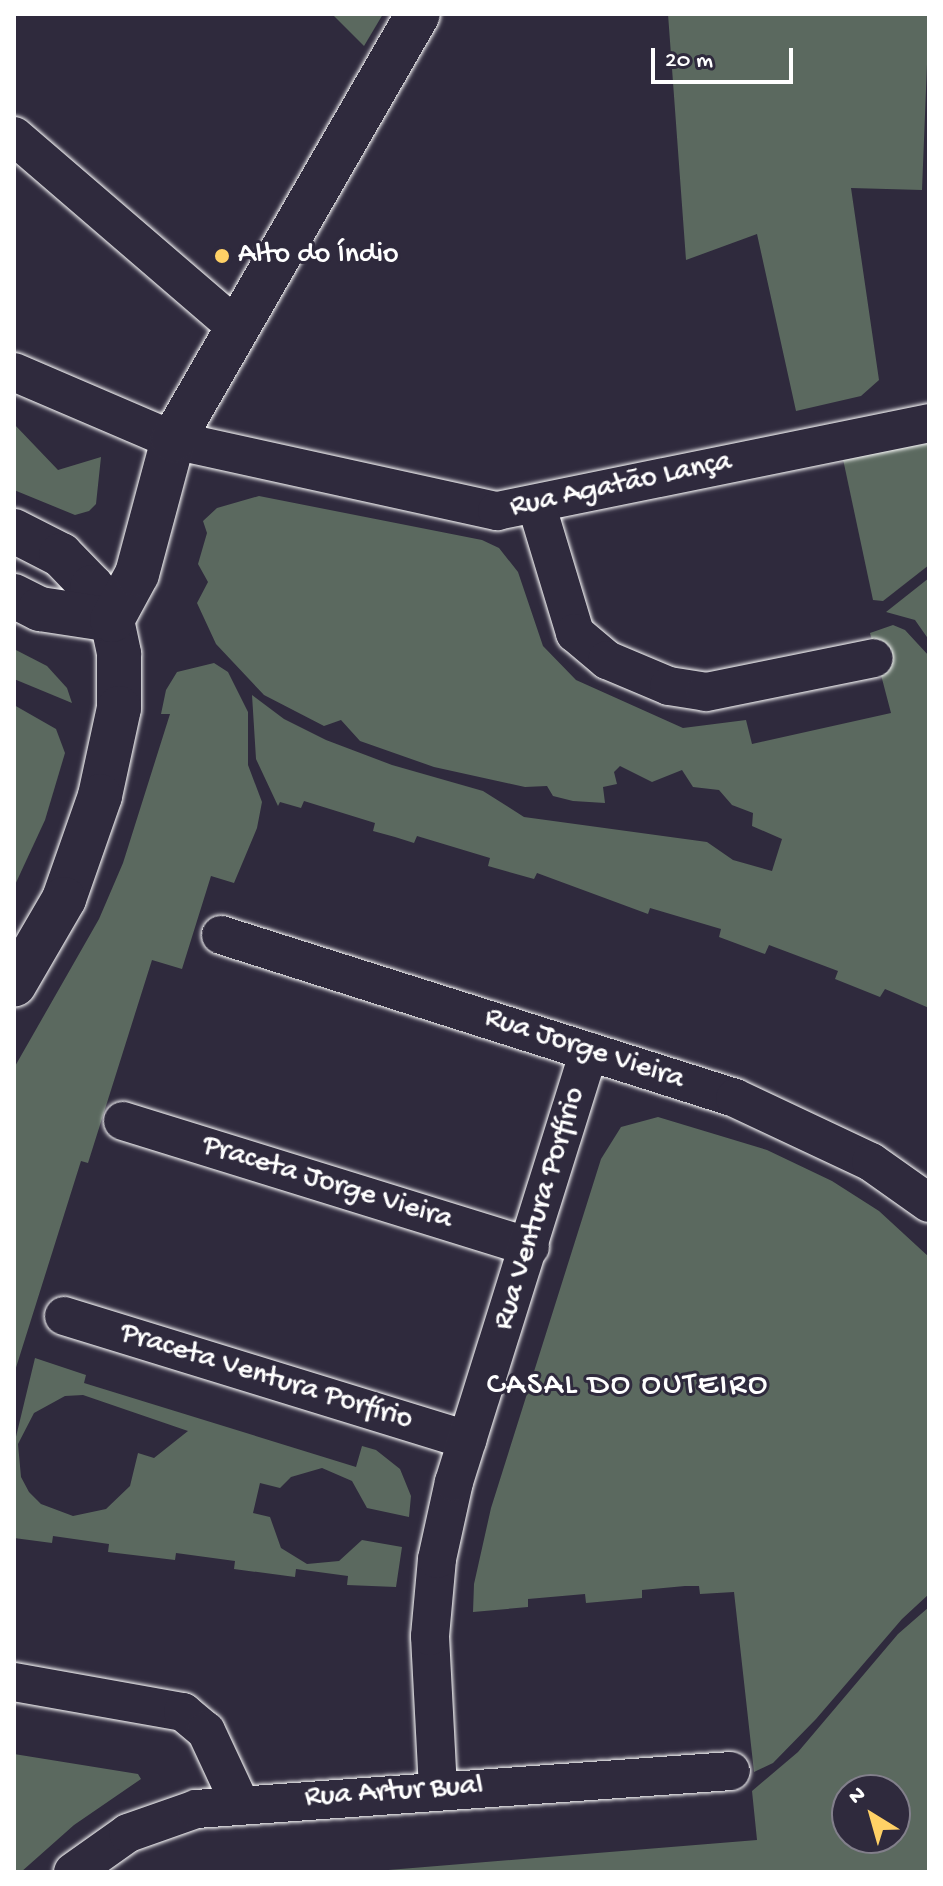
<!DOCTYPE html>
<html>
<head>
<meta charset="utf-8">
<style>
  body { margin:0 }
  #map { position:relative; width:943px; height:1886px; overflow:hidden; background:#2f2a3d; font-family:"Gochi Hand",sans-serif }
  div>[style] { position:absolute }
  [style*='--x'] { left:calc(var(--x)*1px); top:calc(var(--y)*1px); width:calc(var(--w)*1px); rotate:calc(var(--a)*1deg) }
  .green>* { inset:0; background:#5b695f }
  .roads { filter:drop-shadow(0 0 2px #fff) drop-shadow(0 0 2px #fff) }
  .street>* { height:38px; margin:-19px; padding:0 19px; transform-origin:19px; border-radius:19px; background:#2f2a3d }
  .secondary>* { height:44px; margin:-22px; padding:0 22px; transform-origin:22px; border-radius:22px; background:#2f2a3d }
  .dots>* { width:22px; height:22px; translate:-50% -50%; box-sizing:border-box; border:4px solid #2f2a3d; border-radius:50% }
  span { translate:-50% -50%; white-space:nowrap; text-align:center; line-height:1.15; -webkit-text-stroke:6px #2f2a3d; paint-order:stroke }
  .poi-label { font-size:30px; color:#fff }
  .left { translate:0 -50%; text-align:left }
  .street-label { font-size:30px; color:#fff }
  .neighbourhood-label { font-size:32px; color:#fff; letter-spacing:2px }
  .frame { position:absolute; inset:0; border:16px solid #fff; pointer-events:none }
  .north { position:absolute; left:831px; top:1774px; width:80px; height:80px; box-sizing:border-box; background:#2f2a3d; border:2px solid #827f8b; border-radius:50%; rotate:323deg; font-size:22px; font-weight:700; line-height:32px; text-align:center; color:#fff }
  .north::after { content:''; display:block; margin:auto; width:28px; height:36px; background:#ffd166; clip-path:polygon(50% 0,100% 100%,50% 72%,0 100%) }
  .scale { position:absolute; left:651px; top:48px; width:142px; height:36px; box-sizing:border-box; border:4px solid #fff; border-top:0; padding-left:10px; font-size:24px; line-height:28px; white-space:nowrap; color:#fff; -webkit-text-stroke:6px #2f2a3d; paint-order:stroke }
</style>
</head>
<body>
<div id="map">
  <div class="green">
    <div style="clip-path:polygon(332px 14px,383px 14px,364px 46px)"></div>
    <div style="clip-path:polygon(668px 14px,929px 14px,922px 190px,851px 188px,879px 380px,861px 396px,796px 411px,757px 234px,686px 260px)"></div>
    <div style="clip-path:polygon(14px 424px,58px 470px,101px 457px,96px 504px,89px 511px,75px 515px,14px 490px)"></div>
    <div style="clip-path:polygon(929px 443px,929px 565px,883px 601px,873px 600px,843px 459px)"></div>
    <div style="clip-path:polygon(259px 496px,482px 540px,499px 548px,518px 572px,543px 646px,576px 680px,683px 728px,746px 720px,752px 744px,891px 713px,870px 633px,893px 625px,905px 630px,929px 656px,929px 1008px,885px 989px,880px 997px,835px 979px,838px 971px,769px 945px,765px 954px,719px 937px,721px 929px,650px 908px,648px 914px,537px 873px,534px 879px,488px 866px,490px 858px,417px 836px,414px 843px,395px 837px,373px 831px,375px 823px,304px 801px,301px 808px,280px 802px,278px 806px,256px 759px,252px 695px,284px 719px,326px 740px,392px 765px,483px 791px,524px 817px,707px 842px,733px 860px,772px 871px,782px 839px,752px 826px,753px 813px,732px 805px,719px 790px,693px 787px,682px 770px,652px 782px,620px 766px,614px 772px,617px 784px,603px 787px,605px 803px,573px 801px,553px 796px,547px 786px,525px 787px,434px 767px,360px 741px,341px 720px,324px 726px,264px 695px,216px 644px,197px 603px,208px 582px,198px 564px,207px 533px,203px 521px,217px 508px)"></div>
    <div style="clip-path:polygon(929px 578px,929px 640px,915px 620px,886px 612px)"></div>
    <div style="clip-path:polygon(14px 649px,47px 666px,67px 688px,72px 703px,14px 679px)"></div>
    <div style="clip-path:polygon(214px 663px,228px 672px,248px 712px,248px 765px,262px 802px,257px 828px,234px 883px,211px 876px,182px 969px,152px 960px,88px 1163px,81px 1161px,14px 1374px,14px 1068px,99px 919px,123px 863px,170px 714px,161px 714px,166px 690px,177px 672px)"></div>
    <div style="clip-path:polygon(14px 705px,56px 729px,65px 753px,45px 820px,14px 887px)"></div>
    <div style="clip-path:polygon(658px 1117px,767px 1150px,832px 1181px,879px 1211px,929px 1257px,929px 1594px,902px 1619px,816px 1719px,773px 1763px,754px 1772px,734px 1592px,700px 1594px,699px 1586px,685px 1586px,642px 1590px,642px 1598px,586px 1603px,585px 1594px,528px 1599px,528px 1607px,473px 1612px,474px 1584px,491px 1508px,601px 1159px,621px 1127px)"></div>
    <div style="clip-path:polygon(evenodd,35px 1358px,86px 1375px,84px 1383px,356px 1467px,362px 1446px,376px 1450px,400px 1469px,411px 1496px,409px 1517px,367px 1508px,352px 1481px,322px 1468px,291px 1477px,280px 1488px,260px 1483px,253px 1513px,270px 1517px,281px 1548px,307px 1564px,339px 1561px,362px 1540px,402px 1547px,396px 1587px,347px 1585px,348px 1576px,296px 1569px,295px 1577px,234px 1569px,235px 1561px,176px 1553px,175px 1560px,108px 1552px,109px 1544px,53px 1536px,52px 1543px,14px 1538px,14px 1445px,35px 1358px,83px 1395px,188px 1431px,154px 1458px,138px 1453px,130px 1486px,106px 1509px,73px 1516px,41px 1504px,29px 1492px,21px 1477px,18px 1444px,34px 1413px,65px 1396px,83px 1395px)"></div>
    <div style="clip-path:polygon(evenodd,929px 1607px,929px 1872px,364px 1872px,757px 1840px,752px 1791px,798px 1752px,898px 1634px,929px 1607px,847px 1790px,895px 1790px,895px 1838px,847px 1838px,847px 1790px)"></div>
    <div style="clip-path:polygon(14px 1754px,138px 1774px,141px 1779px,74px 1825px,21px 1872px,14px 1872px)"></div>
  </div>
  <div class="roads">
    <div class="street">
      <div style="--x:14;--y:136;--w:291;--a:40.7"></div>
      <div style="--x:14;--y:372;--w:173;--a:23.2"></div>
      <div style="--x:173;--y:440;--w:332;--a:12.4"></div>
      <div style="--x:497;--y:511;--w:441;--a:-11.5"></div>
      <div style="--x:537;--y:507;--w:132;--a:73.2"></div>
      <div style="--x:575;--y:633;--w:42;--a:40.2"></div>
      <div style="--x:607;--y:660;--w:67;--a:22.8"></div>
      <div style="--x:669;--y:686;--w:37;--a:9"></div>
      <div style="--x:706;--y:692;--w:171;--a:-11.4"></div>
      <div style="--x:221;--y:935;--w:539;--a:17.59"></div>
      <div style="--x:735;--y:1098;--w:150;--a:25.2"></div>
      <div style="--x:871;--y:1162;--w:71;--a:35.3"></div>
      <div style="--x:123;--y:1121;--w:426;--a:17.2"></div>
      <div style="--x:64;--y:1316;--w:422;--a:17.1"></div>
      <div style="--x:14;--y:1682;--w:172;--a:10.1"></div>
      <div style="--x:183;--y:1712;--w:30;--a:40"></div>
      <div style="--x:206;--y:1731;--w:81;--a:65"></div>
      <div style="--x:438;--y:1789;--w:153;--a:-93"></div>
      <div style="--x:430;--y:1636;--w:77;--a:-84.8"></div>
      <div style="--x:437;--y:1559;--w:79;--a:-77.6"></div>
      <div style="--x:454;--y:1482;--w:451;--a:-72.6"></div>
      <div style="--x:73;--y:1872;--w:67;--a:-35.3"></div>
      <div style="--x:128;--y:1833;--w:72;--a:-19.4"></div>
      <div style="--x:196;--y:1809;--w:536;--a:-4.06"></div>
    </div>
    <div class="secondary">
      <div style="--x:14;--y:531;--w:53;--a:27.1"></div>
      <div style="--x:61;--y:555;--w:45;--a:45.9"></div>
      <div style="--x:92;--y:587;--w:39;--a:59"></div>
      <div style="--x:112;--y:620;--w:35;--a:78"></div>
      <div style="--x:119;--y:654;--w:54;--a:90"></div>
      <div style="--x:119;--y:708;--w:90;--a:102.2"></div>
      <div style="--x:100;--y:796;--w:109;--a:109.3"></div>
      <div style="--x:64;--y:899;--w:99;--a:120.2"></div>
      <div style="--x:14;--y:596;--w:29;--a:27"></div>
      <div style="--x:40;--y:609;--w:73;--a:8.7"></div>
      <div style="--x:112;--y:620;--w:52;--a:-61.5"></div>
      <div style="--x:137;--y:574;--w:139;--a:-75"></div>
      <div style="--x:173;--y:440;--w:491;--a:-60.1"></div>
    </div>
  </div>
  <div class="dots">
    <div style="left:222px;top:256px;background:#ffd166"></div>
  </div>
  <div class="poi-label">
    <span class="left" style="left:238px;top:256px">Alto do Índio</span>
  </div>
  <div class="street-label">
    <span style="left:621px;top:486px;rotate:-12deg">Rua Agatão Lança</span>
    <span style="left:584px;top:1050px;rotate:18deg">Rua Jorge Vieira</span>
    <span style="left:327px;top:1184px;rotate:17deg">Praceta Jorge Vieira</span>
    <span style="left:541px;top:1209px;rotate:-73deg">Rua Ventura Porfírio</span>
    <span style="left:266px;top:1378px;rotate:17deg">Praceta Ventura Porfírio</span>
    <span style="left:394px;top:1793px;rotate:-4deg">Rua Artur Bual</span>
  </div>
  <div class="neighbourhood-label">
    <span style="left:628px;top:1386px">CASAL DO OUTEIRO</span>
  </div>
  <div class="frame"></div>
  <div class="north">N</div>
  <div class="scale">20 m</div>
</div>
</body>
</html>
